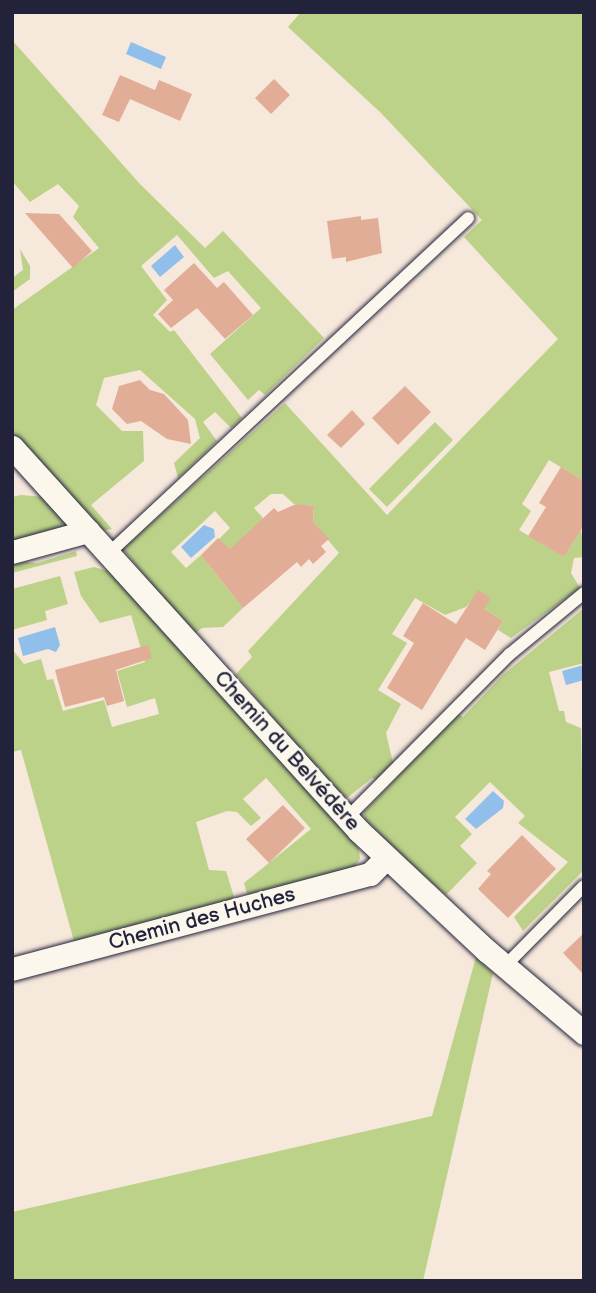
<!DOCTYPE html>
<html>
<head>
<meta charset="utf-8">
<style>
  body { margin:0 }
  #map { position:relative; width:596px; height:1293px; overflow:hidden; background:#f6e8db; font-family:"Balsamiq Sans",sans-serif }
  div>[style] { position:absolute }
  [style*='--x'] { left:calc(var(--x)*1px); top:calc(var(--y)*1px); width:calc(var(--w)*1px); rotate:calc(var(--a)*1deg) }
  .green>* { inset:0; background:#bcd289 }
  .water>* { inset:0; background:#8fbfea }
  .building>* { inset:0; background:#e2ad96 }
  .roads { filter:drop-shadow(0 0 2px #22223b) drop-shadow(0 0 2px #22223b) }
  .service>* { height:12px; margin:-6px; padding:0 6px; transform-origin:6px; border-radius:6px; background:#fbf7ec }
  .minor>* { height:23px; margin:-11.5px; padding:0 11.5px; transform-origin:11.5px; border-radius:11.5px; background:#fbf7ec }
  span { translate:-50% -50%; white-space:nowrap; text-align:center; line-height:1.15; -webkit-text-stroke:5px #fbf7ec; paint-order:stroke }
  .street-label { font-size:21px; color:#22223b }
  .frame { position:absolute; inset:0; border:14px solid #22223b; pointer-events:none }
</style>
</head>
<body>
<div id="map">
  <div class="green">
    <div style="clip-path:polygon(301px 12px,584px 12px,584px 481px,549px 460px,522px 504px,531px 511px,519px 530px,564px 557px,581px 529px,584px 557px,574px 558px,571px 573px,580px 588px,511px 638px,498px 630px,503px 621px,471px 601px,466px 607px,445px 615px,415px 598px,392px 634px,407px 643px,378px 690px,401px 704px,386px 733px,393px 763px,377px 780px,372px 778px,347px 798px,332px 787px,236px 674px,252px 657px,248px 651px,339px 553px,313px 522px,314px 506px,294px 504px,283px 494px,271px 494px,254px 508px,263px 518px,238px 579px,219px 539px,230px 528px,215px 511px,171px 552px,186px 568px,201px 555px,243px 608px,223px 627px,202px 628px,193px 635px,123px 549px,285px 403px,387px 515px,558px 339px,464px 237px,482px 220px,381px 113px,288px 27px)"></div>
    <div style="clip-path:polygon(12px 40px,139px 183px,205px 248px,223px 231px,324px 338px,265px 395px,259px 390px,248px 400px,210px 354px,261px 308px,228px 271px,214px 278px,177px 235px,141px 266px,167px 300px,153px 315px,170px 332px,174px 330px,242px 418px,231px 428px,215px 412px,203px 422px,217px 441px,178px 478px,174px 463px,200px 438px,195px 419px,140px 370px,104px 378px,96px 405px,122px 431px,143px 431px,144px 461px,91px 505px,112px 529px,100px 531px,12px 433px,12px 310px,99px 248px,73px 217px,79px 206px,58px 184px,30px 202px,12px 181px)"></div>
    <div style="clip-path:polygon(20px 249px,30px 266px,30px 279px,12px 292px,12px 278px,23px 270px)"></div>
    <div style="clip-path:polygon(435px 422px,453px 440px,387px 507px,369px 489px)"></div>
    <div style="clip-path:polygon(21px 495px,44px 497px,65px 518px,61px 527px,12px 541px,12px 497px)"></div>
    <div style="clip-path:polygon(76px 551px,77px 556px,12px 573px,12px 561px,37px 563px)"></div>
    <div style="clip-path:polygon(94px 567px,115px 573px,280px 751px,359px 849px,360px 859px,353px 869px,248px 898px,244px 883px,311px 829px,266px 778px,243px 799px,261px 818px,251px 826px,237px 812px,227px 811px,196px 822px,209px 870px,226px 871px,235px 900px,75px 945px,21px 750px,12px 752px,12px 649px,24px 664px,41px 659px,47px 680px,53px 679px,63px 711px,104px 700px,112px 727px,159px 714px,155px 698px,127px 707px,117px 671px,145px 662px,131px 615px,100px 623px,81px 596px,74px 572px)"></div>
    <div style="clip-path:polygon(60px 576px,68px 604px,45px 611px,47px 620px,12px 630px,12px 589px)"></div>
    <div style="clip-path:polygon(584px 608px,584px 663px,549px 672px,559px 711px,564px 711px,566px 722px,581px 728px,584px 870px,523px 931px,514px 917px,568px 862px,518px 823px,525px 816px,490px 782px,455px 817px,472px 834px,460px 846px,477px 863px,446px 895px,398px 853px,365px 819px,364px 812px,458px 714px,463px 717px,503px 675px)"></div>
    <div style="clip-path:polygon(476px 957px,493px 973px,423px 1281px,12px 1281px,12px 1212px,432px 1116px)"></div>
  </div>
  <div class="water">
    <div style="clip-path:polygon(131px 42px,166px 57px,161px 69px,126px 54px)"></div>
    <div style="clip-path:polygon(175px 245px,184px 257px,160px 277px,151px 266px)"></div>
    <div style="clip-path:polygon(204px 525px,214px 529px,215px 537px,191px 558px,181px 547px)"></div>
    <div style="clip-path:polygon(55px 627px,60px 645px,56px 652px,48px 649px,23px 656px,18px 638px)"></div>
    <div style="clip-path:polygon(584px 665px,584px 680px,566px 685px,562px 671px)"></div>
    <div style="clip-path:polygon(493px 791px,504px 801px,503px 808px,476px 829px,465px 819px)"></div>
  </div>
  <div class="building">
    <div style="clip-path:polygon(120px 75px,155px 90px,159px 80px,192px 94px,180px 121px,130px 99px,119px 122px,102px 115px)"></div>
    <div style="clip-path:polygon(274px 79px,290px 95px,271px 114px,255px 98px)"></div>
    <div style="clip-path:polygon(25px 213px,59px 214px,92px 251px,73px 268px)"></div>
    <div style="clip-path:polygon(361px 216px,361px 220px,378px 218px,382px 253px,346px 262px,346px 257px,332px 259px,327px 221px)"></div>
    <div style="clip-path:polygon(194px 263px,217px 288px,224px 282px,253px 315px,225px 339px,197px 308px,171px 328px,158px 314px,173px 300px,164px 290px)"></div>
    <div style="clip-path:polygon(140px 380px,150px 390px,164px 394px,188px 420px,191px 444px,167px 439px,141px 421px,127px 424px,112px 409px,119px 386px)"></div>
    <div style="clip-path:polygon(405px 386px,431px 412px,398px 445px,372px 418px)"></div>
    <div style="clip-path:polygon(352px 410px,365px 424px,341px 448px,327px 435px)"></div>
    <div style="clip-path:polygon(561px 467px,584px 481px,584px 525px,564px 557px,528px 536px,546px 507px,539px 503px)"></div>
    <div style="clip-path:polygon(296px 504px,314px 506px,313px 522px,329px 539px,321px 546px,326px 552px,313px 564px,309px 559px,301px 567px,297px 562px,243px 608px,201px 555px,218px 538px,230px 549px,274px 508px,278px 512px)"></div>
    <div style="clip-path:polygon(478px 590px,491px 598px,484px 609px,503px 621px,485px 650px,466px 638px,422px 710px,387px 688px,414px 643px,403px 636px,423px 603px,456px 624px)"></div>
    <div style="clip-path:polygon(148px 645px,152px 658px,116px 670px,124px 701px,107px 706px,104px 697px,65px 707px,55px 670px)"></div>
    <div style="clip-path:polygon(283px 805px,305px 828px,269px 863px,246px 839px)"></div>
    <div style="clip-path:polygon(522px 835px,556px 869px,508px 918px,478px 889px,491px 874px,487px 871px)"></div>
    <div style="clip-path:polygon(584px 933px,584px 975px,563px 953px)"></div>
  </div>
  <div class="roads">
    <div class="service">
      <div style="--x:109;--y:553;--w:491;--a:-43"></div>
      <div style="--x:347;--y:818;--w:231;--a:-45.2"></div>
      <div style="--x:510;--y:654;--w:96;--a:-39.5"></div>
      <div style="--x:505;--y:966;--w:112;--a:-45.4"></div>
    </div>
    <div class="minor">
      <div style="--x:12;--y:447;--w:518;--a:47.9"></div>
      <div style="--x:359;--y:831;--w:175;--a:43.2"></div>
      <div style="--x:487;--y:951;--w:127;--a:40.2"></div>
      <div style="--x:12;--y:552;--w:79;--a:-15.4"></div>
      <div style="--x:12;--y:969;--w:370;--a:-14.9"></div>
      <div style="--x:370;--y:874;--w:23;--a:-45"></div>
    </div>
  </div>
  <div class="street-label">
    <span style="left:287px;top:751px;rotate:48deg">Chemin du Belvédère</span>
    <span style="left:202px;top:919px;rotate:-15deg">Chemin des Huches</span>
  </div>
  <div class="frame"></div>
</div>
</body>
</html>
